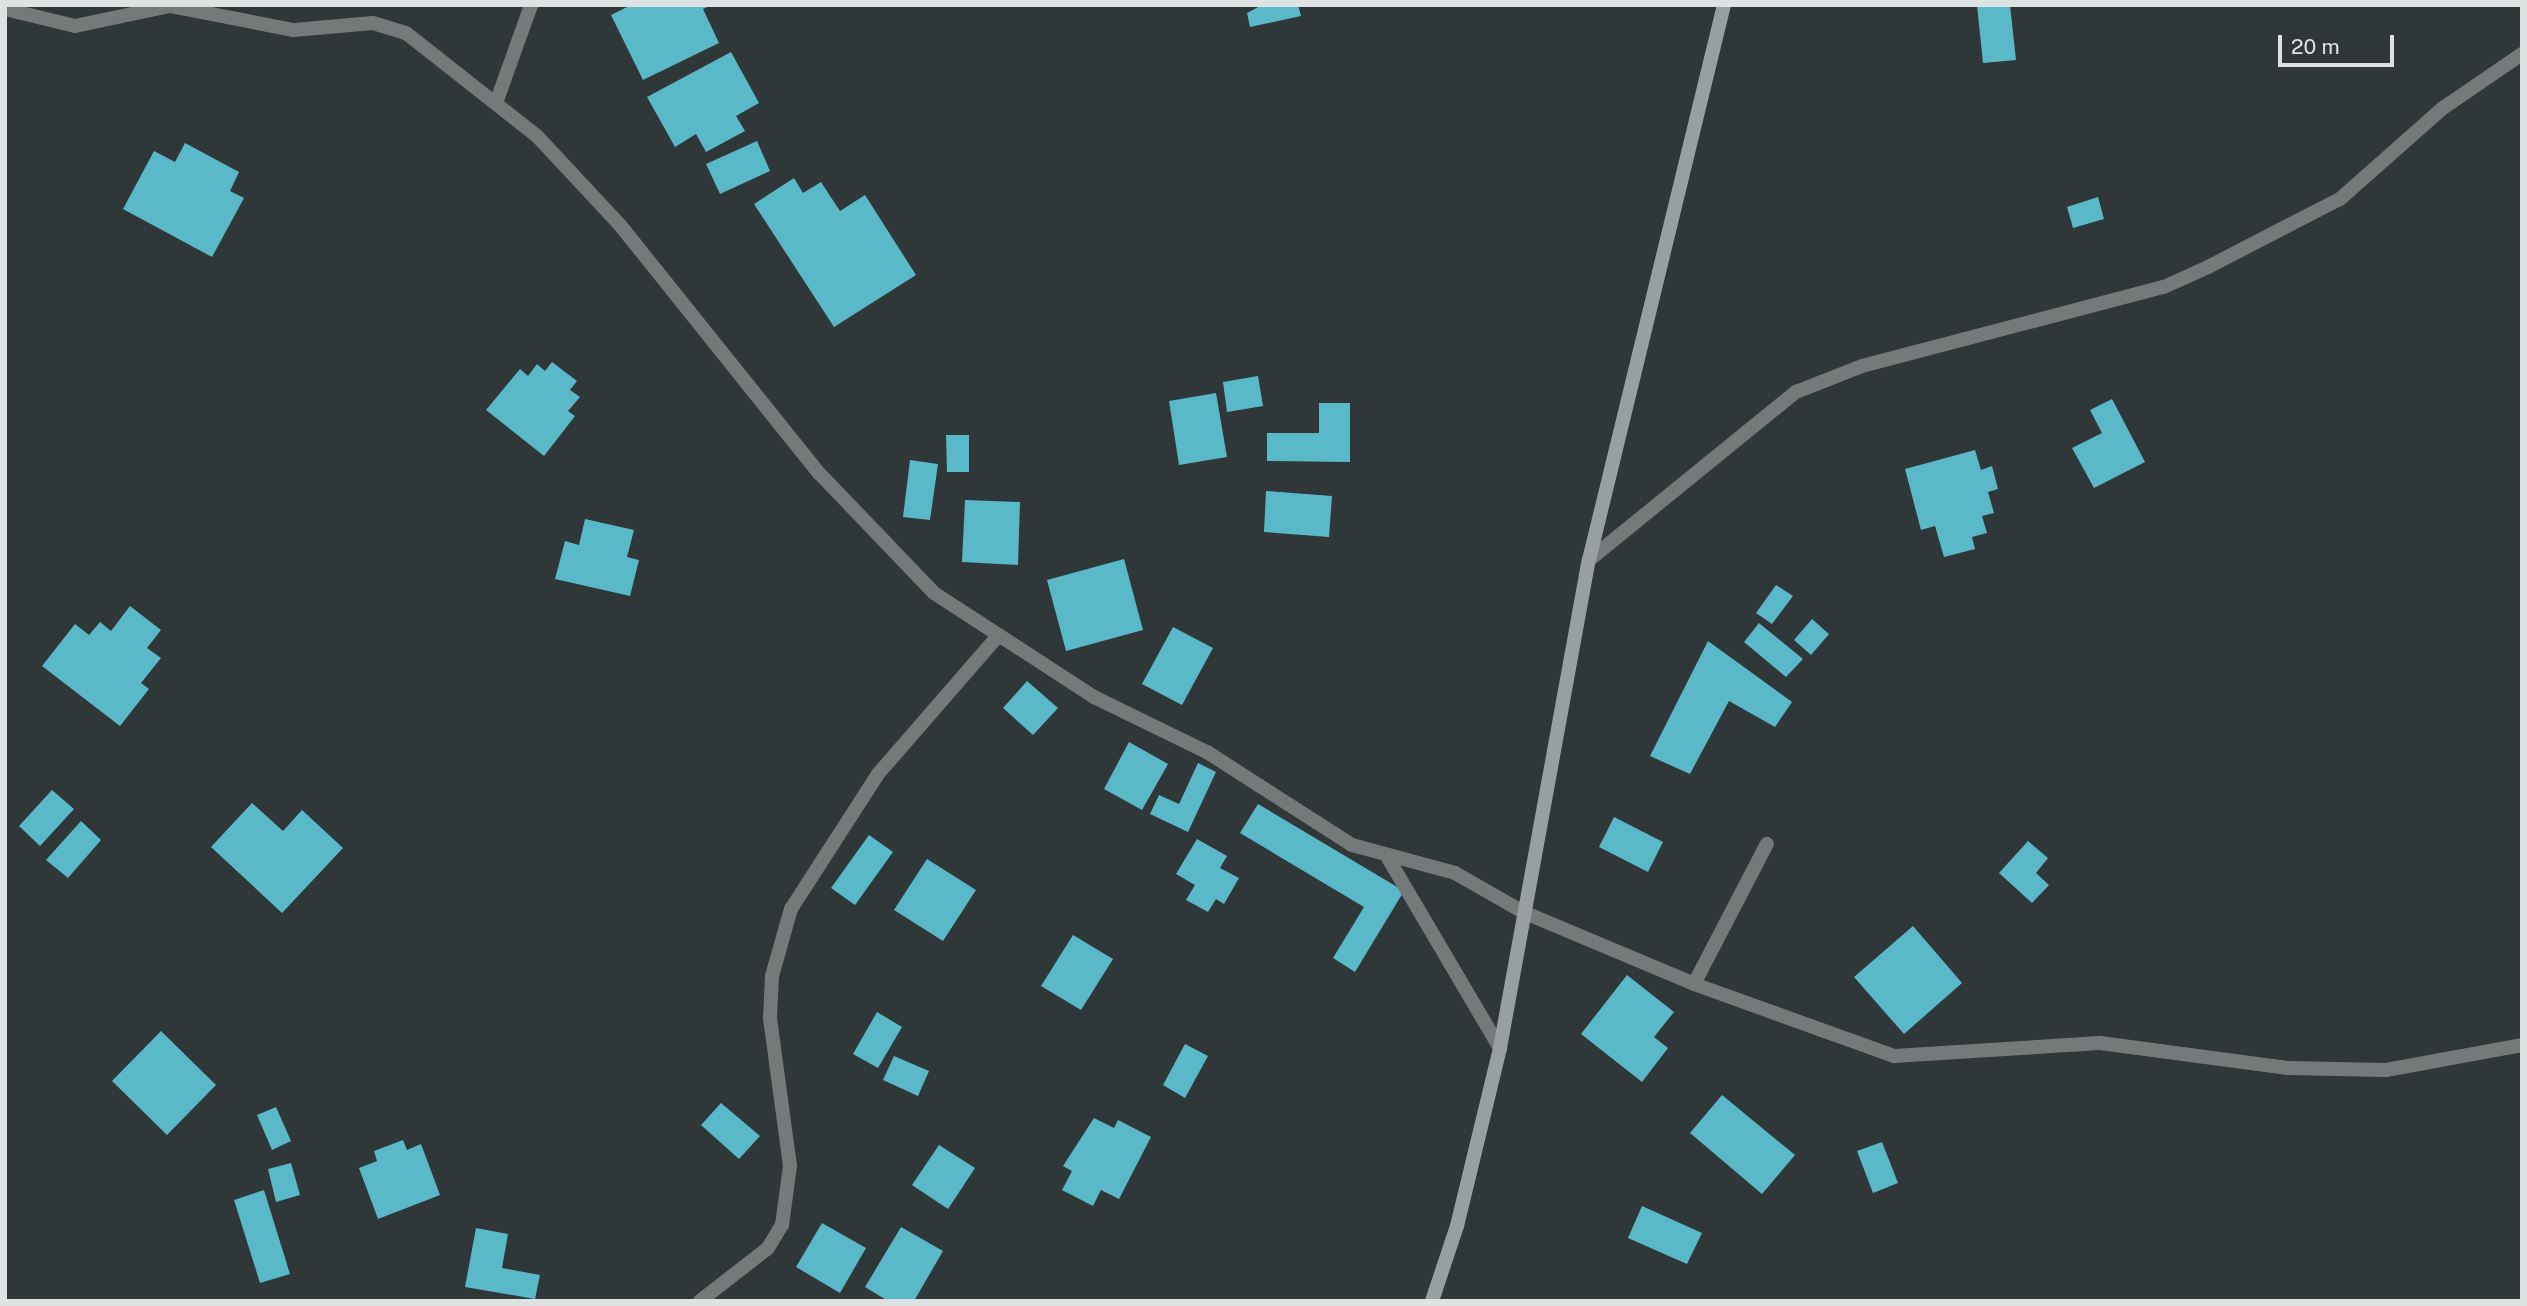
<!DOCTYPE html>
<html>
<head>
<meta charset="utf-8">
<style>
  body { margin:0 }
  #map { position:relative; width:2527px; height:1306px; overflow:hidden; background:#2f3739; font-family:"Public Sans",sans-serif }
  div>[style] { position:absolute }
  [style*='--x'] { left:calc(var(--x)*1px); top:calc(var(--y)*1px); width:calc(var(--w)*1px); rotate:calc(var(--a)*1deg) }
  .building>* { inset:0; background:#5ab9c9 }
  .street>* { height:14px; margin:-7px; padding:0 7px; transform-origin:7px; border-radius:7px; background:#75797a }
  .secondary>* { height:14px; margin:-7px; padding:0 7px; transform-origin:7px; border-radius:7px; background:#989fa0 }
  span { translate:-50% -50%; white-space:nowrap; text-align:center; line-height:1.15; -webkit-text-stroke:7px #2f3739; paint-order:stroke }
  .frame { position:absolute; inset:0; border:7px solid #dee2e3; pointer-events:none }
  .scale { position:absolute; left:2278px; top:35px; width:116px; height:32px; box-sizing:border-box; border:4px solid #dee2e3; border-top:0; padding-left:9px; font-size:21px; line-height:24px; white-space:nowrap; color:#dee2e3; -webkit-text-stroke:5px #2f3739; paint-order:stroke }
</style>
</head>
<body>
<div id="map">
  <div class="building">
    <div style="clip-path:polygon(631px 5px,711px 5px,703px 9px,719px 43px,643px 80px,611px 15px)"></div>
    <div style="clip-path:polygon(1262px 5px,1298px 5px,1301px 16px,1250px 27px,1247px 13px)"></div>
    <div style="clip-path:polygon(1977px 5px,2010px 5px,2016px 60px,1983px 63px)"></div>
    <div style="clip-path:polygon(731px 52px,759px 103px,736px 116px,745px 131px,706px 152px,696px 134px,675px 147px,647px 97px)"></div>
    <div style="clip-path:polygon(757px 141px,770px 171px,720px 194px,706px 164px)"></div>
    <div style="clip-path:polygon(185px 143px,239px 172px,230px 191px,244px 198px,212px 257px,123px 209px,154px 151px,175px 162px)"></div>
    <div style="clip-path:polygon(794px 178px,803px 193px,821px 182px,840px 211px,865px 195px,916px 275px,834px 327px,754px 204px)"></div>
    <div style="clip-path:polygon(2098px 197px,2104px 219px,2073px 228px,2067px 207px)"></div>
    <div style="clip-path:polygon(552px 362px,577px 381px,570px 390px,580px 397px,568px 411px,575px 416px,544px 456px,486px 410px,520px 369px,528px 376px,537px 364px,545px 371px)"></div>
    <div style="clip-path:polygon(1258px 376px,1263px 406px,1227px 412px,1223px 382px)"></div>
    <div style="clip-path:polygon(1216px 393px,1227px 457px,1179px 465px,1169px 401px)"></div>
    <div style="clip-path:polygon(2112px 399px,2145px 462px,2094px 488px,2072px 448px,2102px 433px,2090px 410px)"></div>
    <div style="clip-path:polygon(1319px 403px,1350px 403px,1350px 462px,1267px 461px,1267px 433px,1319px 433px)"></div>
    <div style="clip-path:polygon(946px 435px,969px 435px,969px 472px,947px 472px)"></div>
    <div style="clip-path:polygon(1975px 450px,1981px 470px,1992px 466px,1998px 489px,1988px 492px,1994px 513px,1982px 516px,1987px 533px,1972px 537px,1975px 549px,1944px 557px,1935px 526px,1921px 530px,1905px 469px)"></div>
    <div style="clip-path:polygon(910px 460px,938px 464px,930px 520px,903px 517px)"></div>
    <div style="clip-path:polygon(1266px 491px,1332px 496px,1329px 537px,1264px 532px)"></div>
    <div style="clip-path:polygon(965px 500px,1020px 502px,1018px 565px,962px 562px)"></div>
    <div style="clip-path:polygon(585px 519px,634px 530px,627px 557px,639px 560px,630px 596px,555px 579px,565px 541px,579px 545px)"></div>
    <div style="clip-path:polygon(1124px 559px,1143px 630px,1066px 651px,1047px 580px)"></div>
    <div style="clip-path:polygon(1776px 585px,1793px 596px,1772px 624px,1756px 613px)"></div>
    <div style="clip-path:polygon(130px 606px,161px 630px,147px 648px,161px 658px,141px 683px,149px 689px,120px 726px,42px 666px,75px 624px,89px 635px,100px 622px,111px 631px)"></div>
    <div style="clip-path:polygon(1812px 619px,1829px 634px,1811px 655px,1794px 640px)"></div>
    <div style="clip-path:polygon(1759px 623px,1803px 659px,1786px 677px,1744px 642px)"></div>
    <div style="clip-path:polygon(1173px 627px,1213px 648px,1182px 705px,1142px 684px)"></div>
    <div style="clip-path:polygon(1708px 641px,1792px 702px,1775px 727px,1729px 701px,1690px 774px,1650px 756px)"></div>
    <div style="clip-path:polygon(1027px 681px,1058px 708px,1033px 735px,1003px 708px)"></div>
    <div style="clip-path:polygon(1129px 742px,1168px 764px,1142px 810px,1104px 789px)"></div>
    <div style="clip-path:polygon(1198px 763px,1216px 772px,1188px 832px,1150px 814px,1159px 795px,1179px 804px)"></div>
    <div style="clip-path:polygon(52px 790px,74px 809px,40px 846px,19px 826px)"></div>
    <div style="clip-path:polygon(252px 803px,283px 831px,302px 810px,343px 848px,282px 913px,211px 847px)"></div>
    <div style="clip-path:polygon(1258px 804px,1404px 891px,1355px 972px,1333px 958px,1364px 907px,1240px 833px)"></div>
    <div style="clip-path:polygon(1614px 817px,1663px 842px,1648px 872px,1599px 847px)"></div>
    <div style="clip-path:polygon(81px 821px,101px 840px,68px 878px,46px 860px)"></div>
    <div style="clip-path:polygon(869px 835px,893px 852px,855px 905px,831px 888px)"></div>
    <div style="clip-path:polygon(1197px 839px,1227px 856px,1220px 868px,1239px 878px,1224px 904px,1216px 899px,1208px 912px,1186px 900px,1195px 885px,1176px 874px)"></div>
    <div style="clip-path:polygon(2028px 841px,2048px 858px,2036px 873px,2049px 885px,2032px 903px,1999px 873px)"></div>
    <div style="clip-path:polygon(927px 859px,976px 890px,943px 941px,894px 910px)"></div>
    <div style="clip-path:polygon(1913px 926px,1962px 983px,1904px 1034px,1854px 977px)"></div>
    <div style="clip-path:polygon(1073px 935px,1113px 959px,1081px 1010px,1041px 986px)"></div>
    <div style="clip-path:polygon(1627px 975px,1674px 1012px,1654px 1037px,1668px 1048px,1642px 1082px,1581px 1034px)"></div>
    <div style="clip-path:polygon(877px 1012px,902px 1027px,878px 1068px,853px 1054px)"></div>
    <div style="clip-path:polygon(161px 1031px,216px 1085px,167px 1135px,112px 1081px)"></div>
    <div style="clip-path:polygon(1185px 1044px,1208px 1056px,1185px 1098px,1163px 1085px)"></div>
    <div style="clip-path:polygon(894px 1056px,929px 1071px,918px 1096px,883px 1080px)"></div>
    <div style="clip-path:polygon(1722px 1095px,1795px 1155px,1762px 1194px,1690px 1133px)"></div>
    <div style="clip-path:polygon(721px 1103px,760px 1136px,739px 1159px,701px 1125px)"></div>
    <div style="clip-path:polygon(276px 1107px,291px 1141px,272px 1150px,257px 1115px)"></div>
    <div style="clip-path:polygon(1094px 1118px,1114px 1128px,1118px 1120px,1151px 1137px,1119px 1199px,1101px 1190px,1093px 1206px,1062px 1190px,1072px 1171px,1063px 1166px)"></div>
    <div style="clip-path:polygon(403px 1140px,407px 1150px,421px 1144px,440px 1195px,378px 1219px,359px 1168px,377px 1161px,374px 1151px)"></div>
    <div style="clip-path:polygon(1882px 1142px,1898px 1183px,1873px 1193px,1857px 1151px)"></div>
    <div style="clip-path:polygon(939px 1145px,975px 1168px,948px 1209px,912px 1185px)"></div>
    <div style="clip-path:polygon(291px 1163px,300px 1195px,276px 1202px,268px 1169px)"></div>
    <div style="clip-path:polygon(264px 1190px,290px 1274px,260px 1283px,234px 1200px)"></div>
    <div style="clip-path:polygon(1642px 1206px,1702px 1233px,1687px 1264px,1628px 1238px)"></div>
    <div style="clip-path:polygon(822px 1223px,866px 1248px,840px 1293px,796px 1267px)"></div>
    <div style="clip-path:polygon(901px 1227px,943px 1251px,914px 1301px,888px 1301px,865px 1287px)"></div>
    <div style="clip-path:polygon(476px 1228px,508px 1234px,502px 1268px,540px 1275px,535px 1299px,465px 1287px)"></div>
  </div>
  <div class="street">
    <div style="--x:5;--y:9;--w:72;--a:13.7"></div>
    <div style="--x:75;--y:26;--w:97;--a:-11.9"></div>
    <div style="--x:170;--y:6;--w:126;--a:11"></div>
    <div style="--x:294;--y:30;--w:79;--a:-5.1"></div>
    <div style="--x:373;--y:23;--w:34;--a:17"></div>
    <div style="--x:406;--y:33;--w:167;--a:38.2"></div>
    <div style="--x:537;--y:136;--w:122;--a:47"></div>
    <div style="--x:620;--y:225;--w:318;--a:51.3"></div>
    <div style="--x:819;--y:473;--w:166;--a:46.2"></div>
    <div style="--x:934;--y:593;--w:191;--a:33"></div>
    <div style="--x:1094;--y:697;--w:126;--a:26"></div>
    <div style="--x:1207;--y:752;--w:172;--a:32.7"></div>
    <div style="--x:1352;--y:845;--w:107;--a:15.2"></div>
    <div style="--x:1455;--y:873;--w:78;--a:29.8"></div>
    <div style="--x:1523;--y:912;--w:186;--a:22.8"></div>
    <div style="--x:1694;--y:984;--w:213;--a:19.8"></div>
    <div style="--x:1894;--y:1056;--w:206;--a:-3.6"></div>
    <div style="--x:2100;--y:1043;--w:190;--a:7.6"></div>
    <div style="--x:2288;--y:1068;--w:98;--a:1.2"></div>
    <div style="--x:2386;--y:1070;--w:138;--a:-10.4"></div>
    <div style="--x:496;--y:103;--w:104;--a:-70.3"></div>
    <div style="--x:1589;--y:560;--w:267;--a:-39.1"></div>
    <div style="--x:1796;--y:392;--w:71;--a:-21.5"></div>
    <div style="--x:1862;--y:366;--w:312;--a:-14.7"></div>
    <div style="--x:2164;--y:287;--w:48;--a:-24.4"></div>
    <div style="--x:2208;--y:267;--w:148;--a:-27.3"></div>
    <div style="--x:2340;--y:199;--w:137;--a:-41.5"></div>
    <div style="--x:2443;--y:108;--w:96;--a:-34.4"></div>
    <div style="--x:1388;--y:858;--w:221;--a:59.5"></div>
    <div style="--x:1694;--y:984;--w:158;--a:-62.5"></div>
    <div style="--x:700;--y:1301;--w:86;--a:-37.9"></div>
    <div style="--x:768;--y:1248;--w:27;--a:-59"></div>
    <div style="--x:782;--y:1225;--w:60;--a:-82.3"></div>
    <div style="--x:790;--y:1166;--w:149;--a:-97.7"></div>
    <div style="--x:770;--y:1018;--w:42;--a:-87.3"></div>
    <div style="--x:772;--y:976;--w:70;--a:-74.2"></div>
    <div style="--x:791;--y:909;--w:161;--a:-57.2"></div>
    <div style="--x:878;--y:774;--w:181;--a:-49"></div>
  </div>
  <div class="secondary">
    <div style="--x:1432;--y:1301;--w:79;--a:-71.6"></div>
    <div style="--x:1457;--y:1226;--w:183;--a:-76.4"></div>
    <div style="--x:1500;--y:1048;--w:496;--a:-79.7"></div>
    <div style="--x:1589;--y:560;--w:571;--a:-76.33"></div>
  </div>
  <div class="frame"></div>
  <div class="scale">20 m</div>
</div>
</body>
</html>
